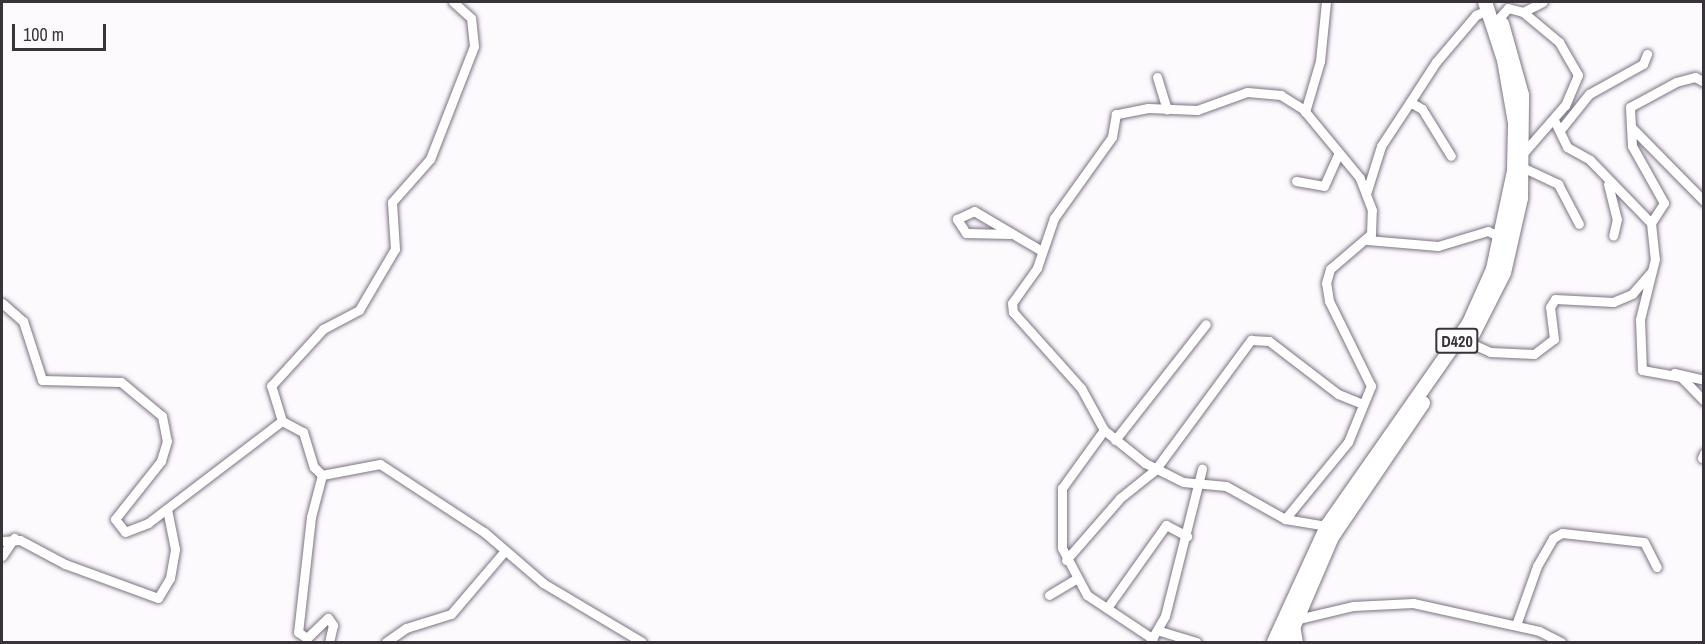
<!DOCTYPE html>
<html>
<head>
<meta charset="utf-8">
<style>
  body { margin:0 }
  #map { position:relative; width:1705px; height:644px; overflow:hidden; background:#fdfafe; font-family:"Archivo Narrow",sans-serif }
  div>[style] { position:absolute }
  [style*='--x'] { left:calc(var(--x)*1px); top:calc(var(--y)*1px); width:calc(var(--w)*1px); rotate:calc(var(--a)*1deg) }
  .roads { filter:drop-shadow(0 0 2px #7c7382) drop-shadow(0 0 2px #7c7382) }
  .minor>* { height:9px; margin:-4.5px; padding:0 4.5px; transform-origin:4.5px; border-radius:4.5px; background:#fff }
  .highway>* { height:14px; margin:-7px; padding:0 7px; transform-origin:7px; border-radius:7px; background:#fff }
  span { translate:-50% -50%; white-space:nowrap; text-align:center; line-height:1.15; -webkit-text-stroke:5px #fdfafe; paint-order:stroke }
  .shield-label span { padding:2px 4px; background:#fdfafe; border:2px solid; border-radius:4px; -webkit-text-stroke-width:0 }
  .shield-label { font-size:16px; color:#38343a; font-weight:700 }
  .frame { position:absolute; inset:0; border:3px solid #38343a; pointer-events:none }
  .scale { position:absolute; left:12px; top:24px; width:94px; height:27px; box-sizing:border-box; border:3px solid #38343a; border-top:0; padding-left:8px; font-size:18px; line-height:21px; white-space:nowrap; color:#38343a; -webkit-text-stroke:4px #fdfafe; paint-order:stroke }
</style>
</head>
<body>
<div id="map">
  <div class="roads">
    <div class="minor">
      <div style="--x:1523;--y:12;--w:22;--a:-27"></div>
      <div style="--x:1500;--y:17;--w:12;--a:-48"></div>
      <div style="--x:1508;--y:8;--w:16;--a:15"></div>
      <div style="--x:1523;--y:12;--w:47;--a:39.8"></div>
      <div style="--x:1559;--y:42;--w:38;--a:60"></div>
      <div style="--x:1578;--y:75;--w:33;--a:113"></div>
      <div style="--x:1565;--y:105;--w:61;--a:131"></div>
      <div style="--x:1157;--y:77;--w:34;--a:73"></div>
      <div style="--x:1410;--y:102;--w:48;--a:-57"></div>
      <div style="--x:1436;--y:62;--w:62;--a:-49.6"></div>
      <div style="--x:1476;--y:15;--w:13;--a:-23"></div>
      <div style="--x:1305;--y:112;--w:53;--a:-73.6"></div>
      <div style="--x:1320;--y:61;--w:59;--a:-84.2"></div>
      <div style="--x:1554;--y:120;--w:30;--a:64"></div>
      <div style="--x:1567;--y:147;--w:26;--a:29"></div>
      <div style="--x:1590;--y:160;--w:88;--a:45.9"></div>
      <div style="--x:1651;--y:223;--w:36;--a:84"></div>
      <div style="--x:1655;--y:259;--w:62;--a:104"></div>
      <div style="--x:1640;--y:319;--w:51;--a:87.8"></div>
      <div style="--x:1642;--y:370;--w:40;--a:10"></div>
      <div style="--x:1681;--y:377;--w:33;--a:46"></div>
      <div style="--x:1632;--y:128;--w:103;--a:45.4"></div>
      <div style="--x:1561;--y:129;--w:45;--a:-51.3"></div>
      <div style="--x:1589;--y:94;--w:62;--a:-29.1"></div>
      <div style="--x:1643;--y:64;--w:11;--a:-68"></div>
      <div style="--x:1524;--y:168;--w:38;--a:25"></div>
      <div style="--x:1558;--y:184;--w:45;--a:62.3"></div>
      <div style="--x:1296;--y:181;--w:28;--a:10"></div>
      <div style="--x:1324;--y:186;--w:36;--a:-66"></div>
      <div style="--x:1608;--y:184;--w:36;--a:76"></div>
      <div style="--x:1617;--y:219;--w:17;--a:103"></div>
      <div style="--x:1366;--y:194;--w:50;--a:-72.6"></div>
      <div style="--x:1381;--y:146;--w:53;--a:-56.6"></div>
      <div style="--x:1410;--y:102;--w:14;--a:30"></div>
      <div style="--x:1422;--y:109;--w:55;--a:58.3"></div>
      <div style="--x:1651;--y:223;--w:24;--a:-57"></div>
      <div style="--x:1664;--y:203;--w:65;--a:-119.3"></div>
      <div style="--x:1632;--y:146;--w:39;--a:-93"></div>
      <div style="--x:1630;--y:107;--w:52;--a:-28.5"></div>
      <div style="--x:1676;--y:82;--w:20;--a:-15"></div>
      <div style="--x:1695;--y:77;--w:10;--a:29"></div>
      <div style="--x:1010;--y:234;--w:44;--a:-178.7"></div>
      <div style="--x:966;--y:233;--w:17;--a:-123"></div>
      <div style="--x:957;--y:219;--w:19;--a:-25"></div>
      <div style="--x:974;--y:211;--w:79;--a:30.5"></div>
      <div style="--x:1367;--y:240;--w:71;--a:4.8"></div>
      <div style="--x:1438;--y:246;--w:52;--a:-16.7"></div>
      <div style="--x:1488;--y:231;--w:16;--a:27"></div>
      <div style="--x:2;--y:303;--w:28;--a:41"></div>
      <div style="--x:23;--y:321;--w:62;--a:72.1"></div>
      <div style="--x:42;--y:380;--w:79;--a:1.5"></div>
      <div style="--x:121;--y:382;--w:53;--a:39.7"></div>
      <div style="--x:162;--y:416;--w:25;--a:79"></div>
      <div style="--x:167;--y:441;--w:21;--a:107"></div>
      <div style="--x:161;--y:461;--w:74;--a:128.4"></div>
      <div style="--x:115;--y:519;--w:16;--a:52"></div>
      <div style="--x:125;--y:532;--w:25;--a:-21"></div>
      <div style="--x:148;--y:523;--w:168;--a:-37.3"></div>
      <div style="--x:282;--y:421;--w:24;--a:28"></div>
      <div style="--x:303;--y:432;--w:37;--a:73"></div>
      <div style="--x:314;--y:467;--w:11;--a:45"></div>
      <div style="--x:322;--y:475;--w:59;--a:-10.7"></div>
      <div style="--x:380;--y:464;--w:124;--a:33.2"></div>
      <div style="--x:484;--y:532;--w:78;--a:40.8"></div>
      <div style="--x:543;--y:583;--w:115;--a:30.8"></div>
      <div style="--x:1468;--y:342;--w:24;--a:24"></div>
      <div style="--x:1490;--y:352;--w:44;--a:2.6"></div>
      <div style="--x:1534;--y:354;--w:25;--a:-37"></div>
      <div style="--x:1554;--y:339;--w:32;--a:-97"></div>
      <div style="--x:1550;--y:307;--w:9;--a:-58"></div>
      <div style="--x:1555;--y:299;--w:58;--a:3"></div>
      <div style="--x:1613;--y:302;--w:21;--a:-23"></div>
      <div style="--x:1632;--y:294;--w:29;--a:-49"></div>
      <div style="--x:1674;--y:373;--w:31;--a:13"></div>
      <div style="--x:282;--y:421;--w:37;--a:-107"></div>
      <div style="--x:271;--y:386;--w:77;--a:-47.6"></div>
      <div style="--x:323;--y:329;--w:41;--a:-27.8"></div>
      <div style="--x:359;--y:310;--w:71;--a:-59.5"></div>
      <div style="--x:395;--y:249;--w:47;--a:-93.7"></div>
      <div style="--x:392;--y:202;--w:57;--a:-48.5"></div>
      <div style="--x:430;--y:159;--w:121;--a:-68.7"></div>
      <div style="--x:474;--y:46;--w:28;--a:-96"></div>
      <div style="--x:471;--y:18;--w:24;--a:-138"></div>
      <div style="--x:1104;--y:430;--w:72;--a:125.9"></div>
      <div style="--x:1062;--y:488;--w:60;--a:90"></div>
      <div style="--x:1062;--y:548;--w:53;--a:62"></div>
      <div style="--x:1087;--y:595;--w:79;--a:33.7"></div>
      <div style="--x:1115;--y:440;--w:147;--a:-51.9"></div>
      <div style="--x:1702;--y:458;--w:5;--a:-68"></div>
      <div style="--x:322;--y:475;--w:43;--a:104.7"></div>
      <div style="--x:311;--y:517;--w:116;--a:96.4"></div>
      <div style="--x:298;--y:632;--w:11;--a:34"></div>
      <div style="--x:307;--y:638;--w:29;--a:-44"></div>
      <div style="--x:328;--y:618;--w:9;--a:54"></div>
      <div style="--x:333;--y:625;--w:17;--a:103"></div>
      <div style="--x:1285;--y:519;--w:99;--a:-50.7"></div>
      <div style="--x:1348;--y:442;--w:61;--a:-67.7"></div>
      <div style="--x:1371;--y:386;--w:95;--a:-116.3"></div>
      <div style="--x:1329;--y:301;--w:18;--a:-99"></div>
      <div style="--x:1326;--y:283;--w:15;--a:-74"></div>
      <div style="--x:1330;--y:269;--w:54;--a:-40.5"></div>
      <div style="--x:1371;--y:234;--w:24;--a:-88"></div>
      <div style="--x:1372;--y:210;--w:34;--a:-111"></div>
      <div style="--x:1360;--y:178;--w:89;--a:-129.6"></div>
      <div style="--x:1303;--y:109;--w:26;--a:-148"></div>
      <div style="--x:1281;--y:95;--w:34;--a:-175"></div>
      <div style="--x:1247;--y:92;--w:53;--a:160.2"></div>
      <div style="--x:1197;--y:110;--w:49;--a:-177.7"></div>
      <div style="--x:1148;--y:108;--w:33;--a:169"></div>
      <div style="--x:1116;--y:114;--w:23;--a:100"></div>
      <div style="--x:1112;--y:137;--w:100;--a:125.6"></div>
      <div style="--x:1054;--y:218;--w:53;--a:108.8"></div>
      <div style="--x:1037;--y:268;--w:43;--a:125.5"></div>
      <div style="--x:1012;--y:303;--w:9;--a:84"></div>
      <div style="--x:1013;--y:312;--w:102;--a:48.2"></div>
      <div style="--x:1081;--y:388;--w:48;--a:61.3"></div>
      <div style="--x:1104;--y:430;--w:53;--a:38.8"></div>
      <div style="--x:1145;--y:463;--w:42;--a:26.6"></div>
      <div style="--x:1183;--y:482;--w:43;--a:5.3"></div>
      <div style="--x:1226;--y:486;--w:68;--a:29.2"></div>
      <div style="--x:1285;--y:519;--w:43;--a:9.5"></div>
      <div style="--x:2;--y:541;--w:18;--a:-3"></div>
      <div style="--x:20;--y:540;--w:51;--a:28.1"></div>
      <div style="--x:65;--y:564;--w:99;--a:20.1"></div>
      <div style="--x:158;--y:598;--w:23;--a:-59"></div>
      <div style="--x:170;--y:578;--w:29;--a:-80"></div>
      <div style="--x:175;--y:549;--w:41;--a:-101.3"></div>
      <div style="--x:2;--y:556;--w:22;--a:-56"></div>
      <div style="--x:1066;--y:560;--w:82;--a:-48.9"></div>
      <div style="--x:1120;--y:498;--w:45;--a:-38.7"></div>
      <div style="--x:1155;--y:470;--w:162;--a:-53.6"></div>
      <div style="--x:1251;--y:340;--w:18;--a:3"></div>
      <div style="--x:1269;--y:341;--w:87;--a:37.5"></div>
      <div style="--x:1338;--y:394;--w:27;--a:22"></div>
      <div style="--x:1049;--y:595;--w:31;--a:-31"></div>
      <div style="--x:1107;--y:608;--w:102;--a:-54.6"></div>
      <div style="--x:1166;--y:525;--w:24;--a:28"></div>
      <div style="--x:1516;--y:625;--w:63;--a:-70.4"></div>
      <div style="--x:1537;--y:566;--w:32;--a:-60"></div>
      <div style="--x:1553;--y:538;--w:10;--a:-29"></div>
      <div style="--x:1562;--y:533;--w:82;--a:6.3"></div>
      <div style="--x:1644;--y:542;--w:28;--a:63"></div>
      <div style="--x:1160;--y:631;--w:38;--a:17"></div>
      <div style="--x:386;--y:642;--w:24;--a:-35"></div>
      <div style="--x:406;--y:628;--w:47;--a:-17.3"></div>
      <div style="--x:451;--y:614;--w:80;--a:-49.6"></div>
      <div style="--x:1150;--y:642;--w:30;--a:-60"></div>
      <div style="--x:1165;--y:616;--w:152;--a:-75.9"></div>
      <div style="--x:1298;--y:642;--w:22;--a:-100"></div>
      <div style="--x:1294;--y:620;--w:61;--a:-13.3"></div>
      <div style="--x:1353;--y:606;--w:60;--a:-2.9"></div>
      <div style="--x:1413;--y:603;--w:129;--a:12.5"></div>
      <div style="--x:1539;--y:631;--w:25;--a:27"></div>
    </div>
    <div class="highway">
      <div style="--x:1473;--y:334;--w:68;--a:-63.1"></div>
      <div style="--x:1504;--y:273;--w:77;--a:-77.2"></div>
      <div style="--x:1521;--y:198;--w:103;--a:-89.4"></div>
      <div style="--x:1522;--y:95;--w:74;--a:-105.7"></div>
      <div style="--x:1274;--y:642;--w:128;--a:-65.4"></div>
      <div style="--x:1327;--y:526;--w:248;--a:-55"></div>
      <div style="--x:1469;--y:323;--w:59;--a:-66"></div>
      <div style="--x:1493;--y:269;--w:100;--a:-77.9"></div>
      <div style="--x:1514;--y:171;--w:48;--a:-88.8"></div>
      <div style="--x:1515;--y:123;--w:64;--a:-99.9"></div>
      <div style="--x:1504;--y:60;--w:61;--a:-108.1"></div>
      <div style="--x:1287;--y:642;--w:114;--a:-66.8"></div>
      <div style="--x:1332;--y:537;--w:162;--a:-55.8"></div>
    </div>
  </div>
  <div class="shield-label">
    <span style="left:1457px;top:341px">D420</span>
  </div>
  <div class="frame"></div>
  <div class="scale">100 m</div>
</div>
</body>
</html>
